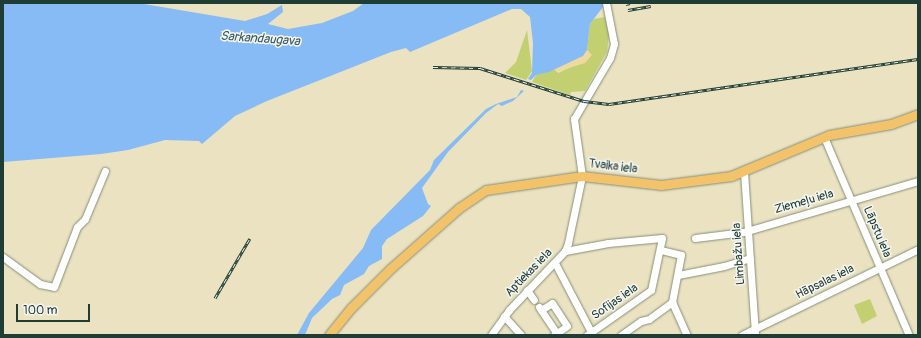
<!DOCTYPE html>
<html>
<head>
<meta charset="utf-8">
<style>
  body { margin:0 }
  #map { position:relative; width:921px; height:338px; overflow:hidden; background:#eae2c1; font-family:Pangolin,sans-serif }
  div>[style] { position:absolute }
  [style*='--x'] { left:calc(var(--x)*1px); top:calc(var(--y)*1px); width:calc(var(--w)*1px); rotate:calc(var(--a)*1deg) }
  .green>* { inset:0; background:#c2d071 }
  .sand>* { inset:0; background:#eeda9e }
  .water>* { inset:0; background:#86bbf5 }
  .roads { filter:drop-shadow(0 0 1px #84907a) drop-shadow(0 0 1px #84907a) }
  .minor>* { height:7px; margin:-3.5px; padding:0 3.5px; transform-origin:3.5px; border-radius:3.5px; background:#fff }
  .major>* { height:9px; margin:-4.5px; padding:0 4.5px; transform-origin:4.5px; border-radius:4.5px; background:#f2c36a }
  .rail>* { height:3px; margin-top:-1.5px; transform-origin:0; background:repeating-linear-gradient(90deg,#f6f6f2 0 4.5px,#1f3d34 0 9px); box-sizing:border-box; border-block:1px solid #1f3d34 }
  span { translate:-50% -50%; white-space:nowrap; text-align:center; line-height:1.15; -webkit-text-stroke:3px #f6f6f2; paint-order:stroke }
  .street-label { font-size:12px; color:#1f3d34 }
  .water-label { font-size:13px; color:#395c64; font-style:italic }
  .frame { position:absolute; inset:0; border:4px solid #1f3d34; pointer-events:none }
  .scale { position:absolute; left:16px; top:304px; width:74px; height:18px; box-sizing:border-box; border:2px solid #1f3d34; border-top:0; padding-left:5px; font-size:12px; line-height:14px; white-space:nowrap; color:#1f3d34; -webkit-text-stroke:3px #f6f6f2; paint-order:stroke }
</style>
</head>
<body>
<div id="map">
  <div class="green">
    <div style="clip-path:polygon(605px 17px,609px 35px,607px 52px,585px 91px,571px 92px,570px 95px,532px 82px,536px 75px,555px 69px,558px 73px,571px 67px,589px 52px,587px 50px,590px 24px,594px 19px)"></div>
    <div style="clip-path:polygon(527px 30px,532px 71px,526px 80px,505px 73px,516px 62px)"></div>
    <div style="clip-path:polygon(870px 299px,877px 316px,862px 324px,854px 305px)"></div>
  </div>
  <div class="sand">
    <div style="clip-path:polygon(587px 50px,592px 55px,585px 63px,556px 72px,555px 69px,562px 64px,583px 56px)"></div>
  </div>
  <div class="water">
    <div style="clip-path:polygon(3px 3px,138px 3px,245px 21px,267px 14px,282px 5px,283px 12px,268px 24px,288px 29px,322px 23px,353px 11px,364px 3px,606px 3px,590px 24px,587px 50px,583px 56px,549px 72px,536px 75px,531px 80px,528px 79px,532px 73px,533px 43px,530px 17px,521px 9px,512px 9px,410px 52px,406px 48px,391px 52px,267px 101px,235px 116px,202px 144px,199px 141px,165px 140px,128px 150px,101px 154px,3px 162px)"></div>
    <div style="clip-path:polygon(521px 90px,524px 91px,513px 101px,502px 106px,498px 104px,486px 113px,448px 152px,422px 188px,428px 204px,431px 206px,423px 216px,387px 239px,382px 246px,382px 259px,369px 266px,364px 274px,344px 285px,340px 295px,332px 299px,312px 318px,305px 335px,297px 335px,309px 313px,363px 248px,371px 230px,430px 170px,434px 160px,486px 109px,496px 104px,517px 97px)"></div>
  </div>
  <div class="roads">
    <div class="minor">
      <div style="--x:824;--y:137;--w:215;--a:66.8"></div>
      <div style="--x:744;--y:172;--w:163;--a:86.1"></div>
      <div style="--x:695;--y:238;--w:49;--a:-7"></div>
      <div style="--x:744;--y:232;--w:181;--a:-16.3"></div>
      <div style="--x:565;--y:251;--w:44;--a:-10.5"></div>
      <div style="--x:608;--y:243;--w:54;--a:-5.3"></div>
      <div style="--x:662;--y:238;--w:53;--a:101.9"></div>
      <div style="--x:651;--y:290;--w:78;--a:144.9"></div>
      <div style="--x:3;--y:257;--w:46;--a:36.1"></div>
      <div style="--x:40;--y:284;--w:14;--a:12"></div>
      <div style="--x:54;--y:287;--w:64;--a:-69"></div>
      <div style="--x:77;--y:227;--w:11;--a:-45"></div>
      <div style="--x:85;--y:219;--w:52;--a:-67.4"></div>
      <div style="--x:555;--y:263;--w:78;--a:62.4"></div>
      <div style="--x:678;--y:275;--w:47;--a:-11.1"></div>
      <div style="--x:724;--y:266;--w:27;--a:-17"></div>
      <div style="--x:527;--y:290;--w:12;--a:55"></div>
      <div style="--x:672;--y:302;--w:36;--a:66"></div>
      <div style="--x:539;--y:307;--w:34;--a:56"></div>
      <div style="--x:541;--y:310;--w:13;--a:-32"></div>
      <div style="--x:552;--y:303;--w:27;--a:57"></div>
      <div style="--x:567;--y:326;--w:16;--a:145"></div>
      <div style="--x:504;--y:316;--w:25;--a:48"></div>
      <div style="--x:491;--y:335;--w:31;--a:-54"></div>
      <div style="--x:509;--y:310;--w:81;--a:-46.5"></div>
      <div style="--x:565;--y:251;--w:9;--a:-69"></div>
      <div style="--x:568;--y:243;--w:68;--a:-78.2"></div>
      <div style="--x:582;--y:176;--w:58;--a:-98"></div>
      <div style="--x:574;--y:119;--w:71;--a:-59.5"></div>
      <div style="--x:610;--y:58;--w:15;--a:-74"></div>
      <div style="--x:614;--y:44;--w:42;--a:-101"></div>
      <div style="--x:621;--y:335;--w:24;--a:-35"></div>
      <div style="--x:641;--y:321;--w:8;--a:-14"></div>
      <div style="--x:649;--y:319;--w:29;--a:-36"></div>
      <div style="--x:672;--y:302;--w:48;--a:-79.2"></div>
      <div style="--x:681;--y:255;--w:21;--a:-166"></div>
      <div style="--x:742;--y:335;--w:196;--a:-26"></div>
    </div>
    <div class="major">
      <div style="--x:329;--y:335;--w:35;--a:-51"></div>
      <div style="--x:351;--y:308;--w:55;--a:-45"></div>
      <div style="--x:390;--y:269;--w:92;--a:-41.5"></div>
      <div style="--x:459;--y:208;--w:32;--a:-34"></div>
      <div style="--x:486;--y:190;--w:97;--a:-8.3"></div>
      <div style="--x:582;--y:176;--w:80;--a:6.5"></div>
      <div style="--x:661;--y:185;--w:71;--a:-7.3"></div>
      <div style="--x:731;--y:176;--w:106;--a:-22.7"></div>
      <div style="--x:829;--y:135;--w:63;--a:-10.1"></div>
      <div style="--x:891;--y:124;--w:29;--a:-20"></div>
    </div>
  </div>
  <div class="rail">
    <div style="--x:626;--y:4;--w:4;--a:-14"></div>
    <div style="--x:628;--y:10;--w:23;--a:-10"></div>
    <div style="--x:433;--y:67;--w:47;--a:1.2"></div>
    <div style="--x:480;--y:68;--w:109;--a:17.6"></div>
    <div style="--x:584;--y:101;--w:25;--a:7"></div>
    <div style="--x:609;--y:104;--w:312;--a:-8.3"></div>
    <div style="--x:215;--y:298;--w:69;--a:-59.7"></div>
  </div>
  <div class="street-label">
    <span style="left:613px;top:167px;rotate:7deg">Tvaika iela</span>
    <span style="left:804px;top:202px;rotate:-16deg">Ziemeļu iela</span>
    <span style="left:877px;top:232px;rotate:67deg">Lāpstu iela</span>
    <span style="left:739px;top:254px;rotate:-94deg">Limbažu iela</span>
    <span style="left:529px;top:273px;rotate:-46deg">Aptiekas iela</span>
    <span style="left:825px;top:282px;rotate:-26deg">Hāpsalas iela</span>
    <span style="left:615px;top:302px;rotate:-35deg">Sofijas iela</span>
  </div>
  <div class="water-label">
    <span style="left:260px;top:39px;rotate:4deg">Sarkandaugava</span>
  </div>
  <div class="frame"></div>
  <div class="scale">100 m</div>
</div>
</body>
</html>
